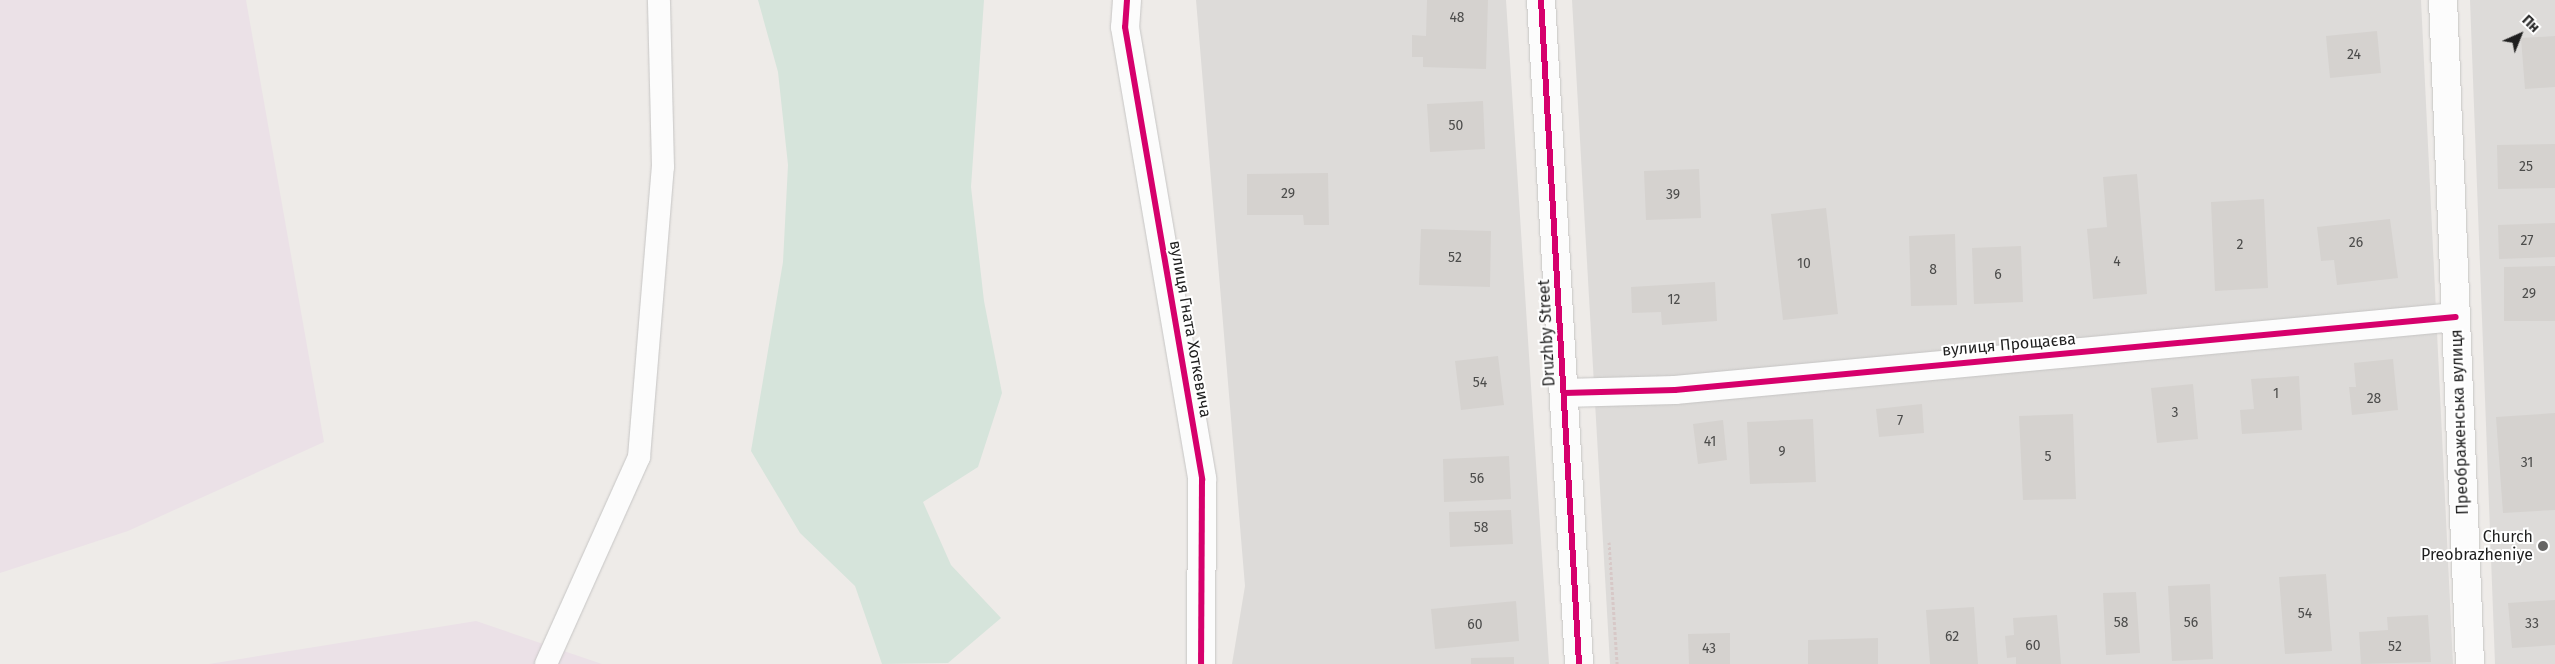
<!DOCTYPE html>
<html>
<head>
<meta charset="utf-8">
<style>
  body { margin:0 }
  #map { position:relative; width:2555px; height:664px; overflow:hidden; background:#eeebe8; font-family:"Fira Sans",sans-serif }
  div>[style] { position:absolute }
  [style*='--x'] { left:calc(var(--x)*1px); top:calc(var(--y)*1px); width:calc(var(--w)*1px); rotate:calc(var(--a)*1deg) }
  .residential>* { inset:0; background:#dddbd9 }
  .industrial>* { inset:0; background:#ebe1e7 }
  .wetland>* { inset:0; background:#d6e4db }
  .building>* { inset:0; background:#d5d2cf }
  .path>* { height:3px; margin-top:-1.5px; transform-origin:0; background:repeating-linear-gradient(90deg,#d7c8c7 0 2.5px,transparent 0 5px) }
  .roads { filter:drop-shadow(0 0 1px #c6c5c4) drop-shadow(0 0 1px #c6c5c4) }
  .service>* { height:22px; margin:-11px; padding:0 11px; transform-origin:11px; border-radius:11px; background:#fcfcfc }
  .minor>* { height:28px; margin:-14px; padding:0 14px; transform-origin:14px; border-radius:14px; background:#fcfcfc }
  .tertiary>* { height:28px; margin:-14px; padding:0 14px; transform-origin:14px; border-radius:14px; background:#fcfcfc }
  .cycleway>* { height:6px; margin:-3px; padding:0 3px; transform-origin:3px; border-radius:3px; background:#d6006c }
  .dots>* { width:14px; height:14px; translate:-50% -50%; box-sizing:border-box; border:2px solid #fff; border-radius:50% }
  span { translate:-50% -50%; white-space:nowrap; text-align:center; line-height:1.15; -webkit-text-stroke:4px #fff; paint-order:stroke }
  .number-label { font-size:14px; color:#4c4c4b }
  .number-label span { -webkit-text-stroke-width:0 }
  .street-label { font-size:16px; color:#1f1f1f }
  .poi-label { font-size:16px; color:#1f1f1f }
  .right { translate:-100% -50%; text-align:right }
  .north { position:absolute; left:2495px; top:10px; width:50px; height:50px; -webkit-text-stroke:4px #fff; paint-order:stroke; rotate:44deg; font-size:14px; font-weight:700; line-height:20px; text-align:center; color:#1f1f1f }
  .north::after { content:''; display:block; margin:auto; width:18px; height:22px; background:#1f1f1f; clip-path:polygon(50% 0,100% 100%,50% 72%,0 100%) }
</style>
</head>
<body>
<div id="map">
  <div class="residential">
    <div style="clip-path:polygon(1196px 0,1506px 0,1549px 664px,1232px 664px,1245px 586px)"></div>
    <div style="clip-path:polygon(1572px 0,2421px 0,2453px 664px,1610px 664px)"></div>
    <div style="clip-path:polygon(2470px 0,2555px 0,2555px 664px,2495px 664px)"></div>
  </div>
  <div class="industrial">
    <div style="clip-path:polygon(0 0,246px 0,324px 442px,128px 531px,0 573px)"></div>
    <div style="clip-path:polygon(476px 621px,602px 664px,209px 664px)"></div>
  </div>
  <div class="wetland">
    <div style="clip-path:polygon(758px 0,984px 0,971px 187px,984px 301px,1002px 393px,978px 467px,923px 502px,951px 565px,1001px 618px,948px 663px,882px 664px,855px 586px,800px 533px,751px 451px,783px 262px,788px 165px,778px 72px)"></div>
  </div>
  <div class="building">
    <div style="clip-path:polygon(1427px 0,1488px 0,1486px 69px,1423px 67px,1423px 57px,1412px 57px,1412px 35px,1426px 36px)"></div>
    <div style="clip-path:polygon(2377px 31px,2381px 73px,2330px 78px,2326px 36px)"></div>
    <div style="clip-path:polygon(2555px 36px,2555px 87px,2525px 89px,2521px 38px)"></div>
    <div style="clip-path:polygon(1483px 101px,1485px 149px,1430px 152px,1427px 104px)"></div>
    <div style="clip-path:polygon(2555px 144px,2555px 188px,2498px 189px,2497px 145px)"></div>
    <div style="clip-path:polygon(1699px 169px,1701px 218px,1646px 220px,1644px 171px)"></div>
    <div style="clip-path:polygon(1328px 173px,1329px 225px,1304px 225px,1303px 215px,1247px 215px,1247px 174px)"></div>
    <div style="clip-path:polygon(2137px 174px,2147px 294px,2093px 299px,2087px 229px,2107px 227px,2103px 177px)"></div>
    <div style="clip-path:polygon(2264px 199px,2268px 288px,2215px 291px,2211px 202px)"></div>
    <div style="clip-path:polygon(1826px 208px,1838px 314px,1783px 320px,1771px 214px)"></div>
    <div style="clip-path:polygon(2390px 219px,2398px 278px,2337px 285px,2334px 260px,2321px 261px,2317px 227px)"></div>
    <div style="clip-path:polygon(2555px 223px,2555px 257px,2499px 259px,2498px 225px)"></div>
    <div style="clip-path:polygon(1421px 229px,1491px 231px,1490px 287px,1419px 285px)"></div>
    <div style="clip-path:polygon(1955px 234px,1957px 305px,1911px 306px,1909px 236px)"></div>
    <div style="clip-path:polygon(2021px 246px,2023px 302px,1974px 304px,1972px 248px)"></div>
    <div style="clip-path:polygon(2555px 266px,2555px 321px,2504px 321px,2504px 267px)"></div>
    <div style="clip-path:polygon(1715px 282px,1717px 321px,1662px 325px,1661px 312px,1632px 313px,1631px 287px)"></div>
    <div style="clip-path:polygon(1498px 356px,1504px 405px,1461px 410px,1455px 361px)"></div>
    <div style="clip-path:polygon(2393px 359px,2398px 410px,2352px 415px,2349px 387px,2356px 387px,2354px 363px)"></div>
    <div style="clip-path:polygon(2299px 376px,2302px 430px,2242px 434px,2240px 410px,2254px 409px,2251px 379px)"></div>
    <div style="clip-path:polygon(2193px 384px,2198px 439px,2157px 443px,2151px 388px)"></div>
    <div style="clip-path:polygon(1922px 404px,1924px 433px,1879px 437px,1876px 409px)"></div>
    <div style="clip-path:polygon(2555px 413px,2555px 510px,2503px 513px,2496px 417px)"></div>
    <div style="clip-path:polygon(2073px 414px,2076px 499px,2023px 500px,2019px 416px)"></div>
    <div style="clip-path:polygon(1813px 419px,1816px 482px,1750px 484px,1747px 422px)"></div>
    <div style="clip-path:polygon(1723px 420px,1727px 460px,1698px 464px,1693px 424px)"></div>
    <div style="clip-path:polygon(1509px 456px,1511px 499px,1444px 502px,1443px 459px)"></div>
    <div style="clip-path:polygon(1511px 510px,1513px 544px,1450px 547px,1449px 512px)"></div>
    <div style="clip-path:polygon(2326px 574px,2332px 651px,2285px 654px,2279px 577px)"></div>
    <div style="clip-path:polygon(2210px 584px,2213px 659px,2172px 661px,2168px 586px)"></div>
    <div style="clip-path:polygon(2136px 592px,2140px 653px,2106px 655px,2103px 593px)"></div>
    <div style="clip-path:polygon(2555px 600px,2555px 645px,2512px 648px,2508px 603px)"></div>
    <div style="clip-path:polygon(1516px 601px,1519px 641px,1435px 649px,1431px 609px)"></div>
    <div style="clip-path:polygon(1974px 607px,1978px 664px,1930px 664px,1926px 610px)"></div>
    <div style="clip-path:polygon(2057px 615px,2061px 664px,2016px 664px,2016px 657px,2007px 658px,2005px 636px,2014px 635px,2013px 618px)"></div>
    <div style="clip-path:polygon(2428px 615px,2431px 662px,2361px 664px,2359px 632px,2388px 630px,2387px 617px)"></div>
    <div style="clip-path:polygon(1730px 633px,1730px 664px,1689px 664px,1688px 634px)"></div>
    <div style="clip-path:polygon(1878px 638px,1878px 664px,1808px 664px,1808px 640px)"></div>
    <div style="clip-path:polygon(1514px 657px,1514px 664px,1471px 664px,1471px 658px)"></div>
  </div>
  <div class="path">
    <div style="--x:1609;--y:542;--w:122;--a:86.2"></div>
  </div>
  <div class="roads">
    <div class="service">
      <div style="--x:546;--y:664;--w:227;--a:-65.8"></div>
      <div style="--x:639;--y:457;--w:291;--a:-85.3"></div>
      <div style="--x:663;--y:167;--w:167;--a:-91.4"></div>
    </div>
    <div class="minor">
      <div style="--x:1127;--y:0;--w:27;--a:94"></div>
      <div style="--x:1125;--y:27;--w:459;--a:80.3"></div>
      <div style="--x:1202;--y:479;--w:185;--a:90.3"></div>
      <div style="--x:2443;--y:0;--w:665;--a:87.67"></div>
      <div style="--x:1564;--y:393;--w:111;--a:-1.5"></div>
      <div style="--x:1675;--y:390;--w:784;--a:-5.34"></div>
    </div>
    <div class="tertiary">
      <div style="--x:1541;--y:0;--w:665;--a:86.72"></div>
    </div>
  </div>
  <div class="cycleway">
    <div style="--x:1127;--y:0;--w:27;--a:94"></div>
    <div style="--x:1125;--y:27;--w:459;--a:80.3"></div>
    <div style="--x:1202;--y:479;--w:185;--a:90.3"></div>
    <div style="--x:1541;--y:0;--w:665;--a:86.72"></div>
    <div style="--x:1564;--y:393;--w:111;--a:-1.5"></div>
    <div style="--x:1675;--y:390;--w:784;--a:-5.34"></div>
  </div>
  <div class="dots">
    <div style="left:2543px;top:546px;background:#676665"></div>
  </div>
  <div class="number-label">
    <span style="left:1457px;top:18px">48</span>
    <span style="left:2354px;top:55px">24</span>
    <span style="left:1456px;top:126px">50</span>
    <span style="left:2526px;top:167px">25</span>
    <span style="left:1288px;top:194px">29</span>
    <span style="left:1673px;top:195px">39</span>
    <span style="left:2527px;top:241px">27</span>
    <span style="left:2356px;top:243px">26</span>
    <span style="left:2240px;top:245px">2</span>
    <span style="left:1455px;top:258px">52</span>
    <span style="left:2117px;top:262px">4</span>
    <span style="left:1804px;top:264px">10</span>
    <span style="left:1933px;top:270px">8</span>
    <span style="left:1998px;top:275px">6</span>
    <span style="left:2529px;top:294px">29</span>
    <span style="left:1674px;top:300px">12</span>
    <span style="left:1480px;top:383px">54</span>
    <span style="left:2276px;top:394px">1</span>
    <span style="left:2374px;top:399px">28</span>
    <span style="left:2175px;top:413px">3</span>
    <span style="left:1900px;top:421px">7</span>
    <span style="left:1710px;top:442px">41</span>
    <span style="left:1782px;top:452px">9</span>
    <span style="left:2048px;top:457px">5</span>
    <span style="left:2527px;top:463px">31</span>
    <span style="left:1477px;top:479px">56</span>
    <span style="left:1481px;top:528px">58</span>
    <span style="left:2305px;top:614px">54</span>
    <span style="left:2121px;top:623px">58</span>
    <span style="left:2191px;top:623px">56</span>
    <span style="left:2532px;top:624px">33</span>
    <span style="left:1475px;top:625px">60</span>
    <span style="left:1952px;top:637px">62</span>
    <span style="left:2033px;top:646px">60</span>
    <span style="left:2395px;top:647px">52</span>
    <span style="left:1709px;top:649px">43</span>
  </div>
  <div class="street-label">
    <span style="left:1190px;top:329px;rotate:80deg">вулиця Гната Хоткевича</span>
    <span style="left:1547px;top:333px;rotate:-93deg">Druzhby Street</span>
    <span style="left:2009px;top:345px;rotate:-5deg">вулиця Прощаєва</span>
    <span style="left:2460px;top:422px;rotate:-92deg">Преображенська вулиця</span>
  </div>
  <div class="poi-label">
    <span class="right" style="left:2533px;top:546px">Church<br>Preobrazheniye</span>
  </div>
  <div class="north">Пн</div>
</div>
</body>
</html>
